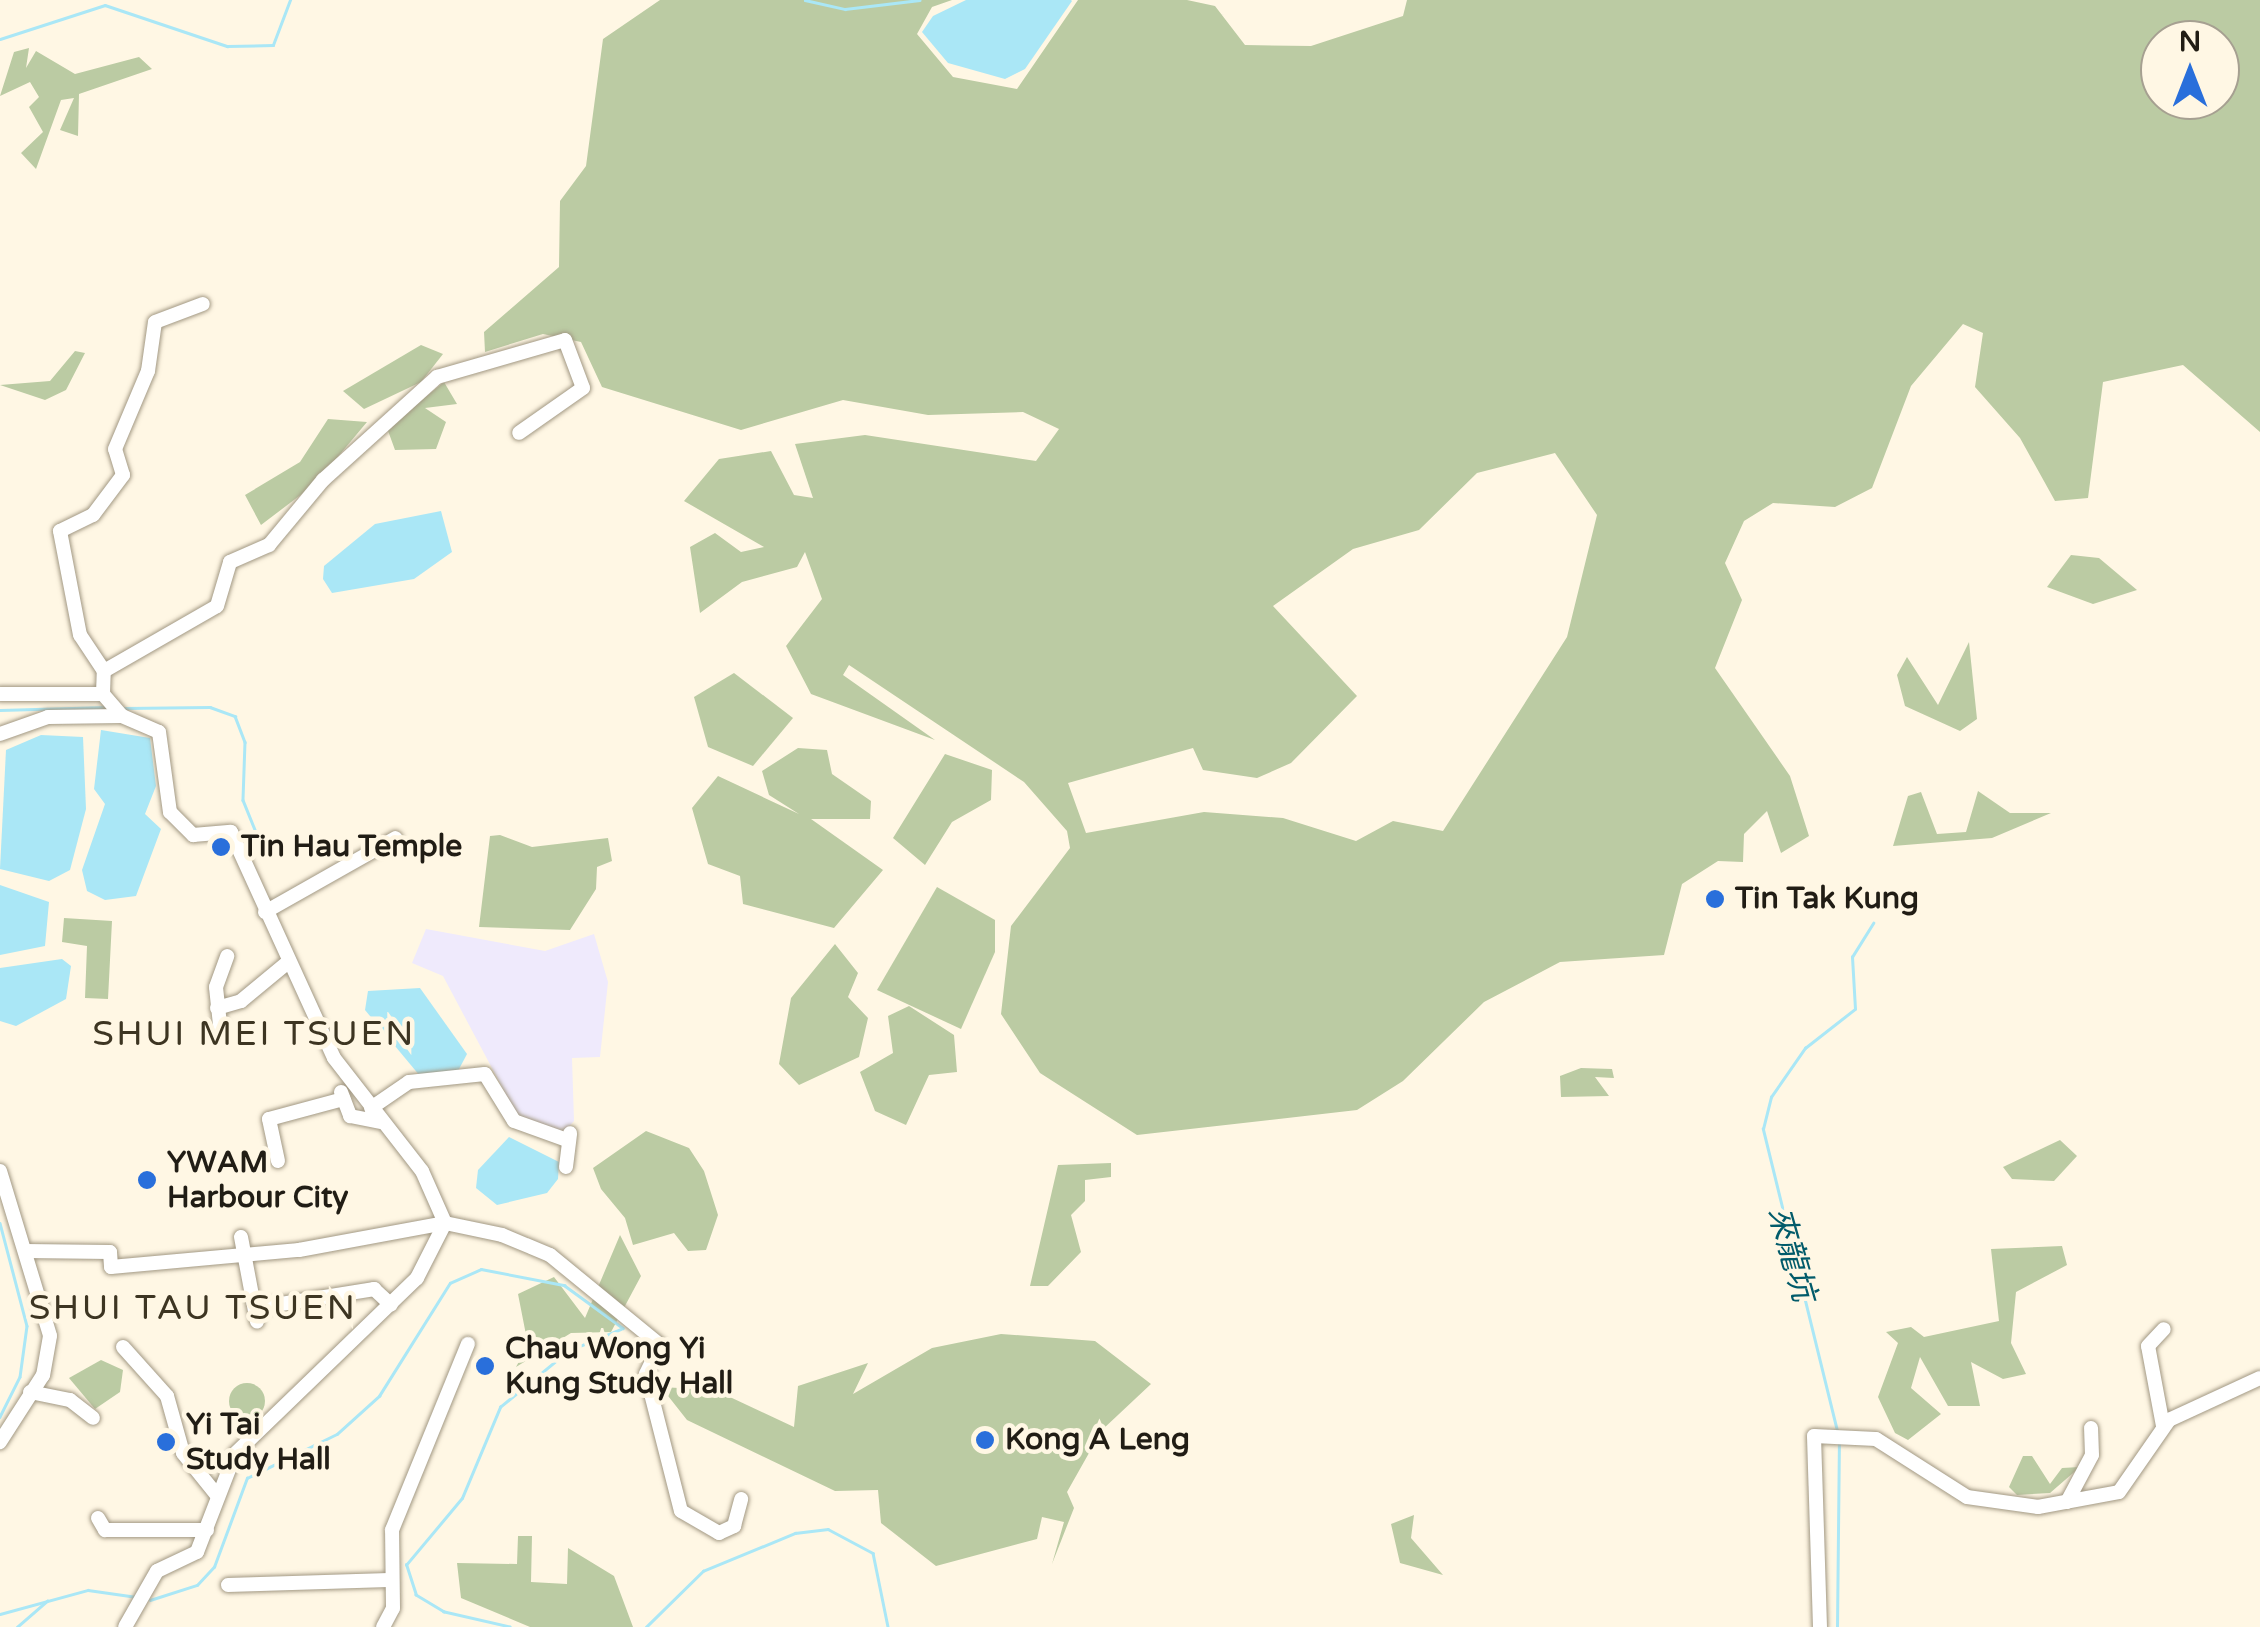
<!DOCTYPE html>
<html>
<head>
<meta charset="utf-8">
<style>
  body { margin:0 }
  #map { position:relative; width:2260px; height:1627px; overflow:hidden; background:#fff7e4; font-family:"Varela Round","Noto Sans TC",sans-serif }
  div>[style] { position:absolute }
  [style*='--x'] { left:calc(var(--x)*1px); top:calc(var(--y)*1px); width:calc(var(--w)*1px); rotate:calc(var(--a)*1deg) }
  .commercial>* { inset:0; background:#efeafc }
  .green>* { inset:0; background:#bbcba3 }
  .round { border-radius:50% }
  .water>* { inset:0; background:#aae7f6 }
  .stream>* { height:2.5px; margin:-1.25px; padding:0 1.25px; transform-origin:1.25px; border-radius:1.25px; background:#aae7f6 }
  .roads { filter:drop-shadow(0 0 2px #a29883) drop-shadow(0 0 2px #a29883) }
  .minor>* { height:14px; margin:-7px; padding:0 7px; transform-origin:7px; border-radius:7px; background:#fff }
  .dots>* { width:28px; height:28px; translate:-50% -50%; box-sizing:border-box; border:5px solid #fff7e4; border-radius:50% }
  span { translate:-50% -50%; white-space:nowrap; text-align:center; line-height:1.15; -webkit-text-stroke:9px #fff7e4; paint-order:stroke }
  .poi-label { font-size:30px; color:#211d15; font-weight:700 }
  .left { translate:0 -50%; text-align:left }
  .water-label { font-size:32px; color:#025b6a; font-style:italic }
  .quarter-label { font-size:35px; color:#3d3522; letter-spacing:2.5px }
  .north { position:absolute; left:2140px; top:20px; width:100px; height:100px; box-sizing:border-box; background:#fff7e4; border:2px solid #a6a091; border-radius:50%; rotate:0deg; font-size:28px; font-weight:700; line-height:40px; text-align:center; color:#211d15 }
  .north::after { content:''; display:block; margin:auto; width:35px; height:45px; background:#296fdb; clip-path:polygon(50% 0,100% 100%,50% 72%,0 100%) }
</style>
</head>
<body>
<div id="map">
  <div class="commercial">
    <div style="clip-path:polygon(426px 929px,545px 951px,594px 934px,608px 982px,600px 1057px,572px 1058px,574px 1121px,562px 1134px,518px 1117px,443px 976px,412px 963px)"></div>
  </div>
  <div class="green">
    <div style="clip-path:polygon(evenodd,660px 0,952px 0,932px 7px,917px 34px,953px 77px,1017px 89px,1078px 0,1187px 0,1215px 6px,1245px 45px,1311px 46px,1403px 16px,1407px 0,2260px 0,2260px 432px,2183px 365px,2103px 382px,2088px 498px,2055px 501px,2020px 438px,1975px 387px,1983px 333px,1963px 324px,1911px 386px,1872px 488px,1835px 507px,1773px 503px,1744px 521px,1725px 563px,1742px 600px,1715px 668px,1790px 776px,1809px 836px,1781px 853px,1767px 811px,1744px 834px,1743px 862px,1718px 861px,1682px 884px,1664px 955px,1560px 962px,1484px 1002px,1403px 1081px,1357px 1110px,1137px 1135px,1040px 1073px,1001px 1014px,1011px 926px,1070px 848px,1067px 831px,1024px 782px,849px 665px,843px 675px,935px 740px,811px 694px,786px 646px,822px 599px,805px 552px,797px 567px,742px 582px,700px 613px,690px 547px,715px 533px,741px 552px,764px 547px,684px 501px,719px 459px,771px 451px,794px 495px,813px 498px,795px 444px,865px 435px,1036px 461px,1059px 429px,1023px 412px,928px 415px,843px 400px,741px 430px,602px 387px,581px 342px,543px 334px,485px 352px,484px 332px,559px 267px,560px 201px,586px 166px,603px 39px,660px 0,2160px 40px,2220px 40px,2220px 100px,2160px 100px,2160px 40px,660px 0,1555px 453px,1597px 515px,1567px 637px,1443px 831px,1393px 821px,1356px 841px,1283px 818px,1204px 812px,1086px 833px,1068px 783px,1193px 748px,1203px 770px,1257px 778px,1291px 763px,1357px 696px,1273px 606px,1353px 549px,1419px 530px,1477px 473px,1555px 453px)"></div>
    <div style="clip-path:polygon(29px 48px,26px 68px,36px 51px,75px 74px,139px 57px,152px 69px,79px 94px,78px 136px,60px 130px,74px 98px,61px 100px,36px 169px,21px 153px,43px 132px,29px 107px,39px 97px,30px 82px,0 96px,14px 52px)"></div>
    <div style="clip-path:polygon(421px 345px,443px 354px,421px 382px,364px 409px,343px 391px)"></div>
    <div style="clip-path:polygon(75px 351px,85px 353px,66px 390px,45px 400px,0 385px,50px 381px)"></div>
    <div style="clip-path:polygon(444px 382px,457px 404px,425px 408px,446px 422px,436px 449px,395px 450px,387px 428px)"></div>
    <div style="clip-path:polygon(328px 419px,367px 422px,315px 484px,261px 525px,245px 495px,300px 462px)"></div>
    <div style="clip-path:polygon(2071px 555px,2099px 558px,2137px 590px,2093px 604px,2047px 587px)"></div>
    <div style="clip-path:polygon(1969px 642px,1977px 719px,1960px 731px,1905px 706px,1897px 675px,1907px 657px,1938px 705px)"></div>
    <div style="clip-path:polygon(734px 673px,793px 718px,753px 766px,708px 747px,694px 697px)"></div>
    <div style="clip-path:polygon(798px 748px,827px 750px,832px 774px,871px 801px,870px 819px,811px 819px,883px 870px,834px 928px,743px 904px,740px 876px,708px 864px,692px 808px,718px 776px,799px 814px,769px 795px,762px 771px)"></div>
    <div style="clip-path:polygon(945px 754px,992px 770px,991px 800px,952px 822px,925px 865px,893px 838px)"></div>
    <div style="clip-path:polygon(1978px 791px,2010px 813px,2051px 813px,1992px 838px,1893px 846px,1908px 796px,1921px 792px,1937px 834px,1966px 832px)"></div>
    <div style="clip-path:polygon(500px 835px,532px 847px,608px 838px,612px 861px,597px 867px,596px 889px,570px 930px,479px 927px,490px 836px)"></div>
    <div style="clip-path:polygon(937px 887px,995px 920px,995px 952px,961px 1029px,877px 990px)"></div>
    <div style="clip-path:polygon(64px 918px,112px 921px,108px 999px,85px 998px,87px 946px,62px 942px)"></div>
    <div style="clip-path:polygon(835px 944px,858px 973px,848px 997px,868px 1018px,859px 1057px,799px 1085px,779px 1064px,791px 998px)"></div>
    <div style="clip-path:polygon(909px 1006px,954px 1035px,957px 1072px,929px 1075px,906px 1125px,875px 1111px,860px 1072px,893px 1053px,888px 1016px)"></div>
    <div style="clip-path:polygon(1581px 1068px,1612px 1069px,1614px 1078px,1595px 1077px,1609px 1096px,1561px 1097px,1560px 1076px)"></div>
    <div style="clip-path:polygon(646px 1131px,689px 1148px,704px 1171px,718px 1215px,706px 1250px,688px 1251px,674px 1233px,633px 1245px,625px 1218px,601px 1189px,593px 1168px)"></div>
    <div style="clip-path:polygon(2060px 1140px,2077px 1156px,2054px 1181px,2012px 1179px,2003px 1167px)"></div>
    <div style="clip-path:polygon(1111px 1163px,1111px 1177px,1085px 1180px,1085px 1201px,1071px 1215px,1081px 1252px,1048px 1286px,1030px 1286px,1058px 1165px)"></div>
    <div style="clip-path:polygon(620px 1235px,641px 1276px,611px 1332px,571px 1333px,516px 1367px,528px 1345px,518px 1294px,554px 1277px,585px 1318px)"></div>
    <div style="clip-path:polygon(2062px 1246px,2067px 1265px,2016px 1292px,2011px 1343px,2026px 1374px,2003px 1379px,1971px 1362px,1980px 1406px,1948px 1406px,1920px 1357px,1911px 1388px,1941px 1414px,1908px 1440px,1895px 1433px,1878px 1397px,1898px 1343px,1886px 1332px,1911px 1327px,1924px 1337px,1999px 1321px,1991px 1249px)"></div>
    <div style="clip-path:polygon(1001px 1334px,1095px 1341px,1151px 1384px,1102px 1430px,1067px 1492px,1074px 1508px,1052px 1564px,1064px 1522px,1042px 1517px,1037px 1539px,936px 1566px,881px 1523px,878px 1490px,835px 1491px,687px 1420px,661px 1387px,715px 1390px,794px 1427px,798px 1386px,868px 1363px,853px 1394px,932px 1348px)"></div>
    <div style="clip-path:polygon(101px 1360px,123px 1370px,120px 1392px,95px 1409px,69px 1378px)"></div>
    <div class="round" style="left:229px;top:1383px;width:36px;height:36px"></div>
    <div style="clip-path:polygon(2023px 1456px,2032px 1456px,2050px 1484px,2062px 1468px,2080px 1467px,2050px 1493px,2017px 1495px,2009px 1487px)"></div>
    <div style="clip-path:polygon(1414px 1515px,1411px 1538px,1443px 1575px,1400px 1563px,1391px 1524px)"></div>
    <div style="clip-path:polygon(518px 1536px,532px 1536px,531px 1582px,567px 1584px,568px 1548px,614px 1576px,633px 1627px,530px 1627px,461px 1598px,457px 1563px,517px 1564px)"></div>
  </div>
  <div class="water">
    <div style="clip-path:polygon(966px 0,1071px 0,1072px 1px,1025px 69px,1005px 79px,948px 63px,922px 32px,933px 16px)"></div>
    <div style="clip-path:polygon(441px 511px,452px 552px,414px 579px,332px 593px,323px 579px,324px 566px,375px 524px)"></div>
    <div style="clip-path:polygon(101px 730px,150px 738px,156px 786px,145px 814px,161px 829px,136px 896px,105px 900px,87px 891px,82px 870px,105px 804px,94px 789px)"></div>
    <div style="clip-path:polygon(83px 737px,86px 809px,70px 870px,49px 881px,0 869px,6px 750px,41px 735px)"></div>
    <div style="clip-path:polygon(0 885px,49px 902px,45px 946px,0 955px)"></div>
    <div style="clip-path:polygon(62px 959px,71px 966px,66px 999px,16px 1026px,0 1021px,0 968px)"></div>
    <div style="clip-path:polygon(420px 988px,467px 1054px,458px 1071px,420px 1076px,365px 1010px,368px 991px)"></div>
    <div style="clip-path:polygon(509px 1137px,559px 1162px,558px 1179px,547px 1193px,497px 1205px,476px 1188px,478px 1170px)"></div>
  </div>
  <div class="stream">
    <div style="--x:805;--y:0;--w:41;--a:12.7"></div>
    <div style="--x:845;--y:9;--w:75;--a:-6.9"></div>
    <div style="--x:0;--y:39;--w:110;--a:-17.9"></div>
    <div style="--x:105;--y:5;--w:129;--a:18.6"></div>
    <div style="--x:227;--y:46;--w:46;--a:-1.2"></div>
    <div style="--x:273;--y:45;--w:48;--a:-69.3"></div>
    <div style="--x:125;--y:708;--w:85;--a:-0.7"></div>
    <div style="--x:210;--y:707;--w:27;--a:20"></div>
    <div style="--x:235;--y:716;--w:28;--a:69"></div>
    <div style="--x:245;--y:742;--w:58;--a:92"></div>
    <div style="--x:243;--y:800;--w:51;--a:68"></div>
    <div style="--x:0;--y:710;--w:107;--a:-1.6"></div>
    <div style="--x:0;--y:1223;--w:106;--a:75.3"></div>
    <div style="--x:27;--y:1326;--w:51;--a:97.8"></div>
    <div style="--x:20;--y:1377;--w:45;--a:116.6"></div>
    <div style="--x:1837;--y:1431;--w:311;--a:-103.8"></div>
    <div style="--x:1763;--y:1129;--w:33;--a:-76"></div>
    <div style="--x:1771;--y:1097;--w:60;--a:-55.2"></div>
    <div style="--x:1805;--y:1048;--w:63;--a:-38"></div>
    <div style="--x:1855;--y:1009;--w:52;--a:-93.3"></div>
    <div style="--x:1852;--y:957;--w:40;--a:-58"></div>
    <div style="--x:150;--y:1600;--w:49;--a:-17.7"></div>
    <div style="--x:197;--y:1585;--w:25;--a:-47"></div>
    <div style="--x:214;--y:1567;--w:95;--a:-69.7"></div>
    <div style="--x:247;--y:1478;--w:100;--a:-26.1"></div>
    <div style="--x:337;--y:1434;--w:57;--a:-42.1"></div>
    <div style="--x:379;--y:1396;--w:133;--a:-57.9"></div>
    <div style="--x:450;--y:1283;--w:34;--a:-24"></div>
    <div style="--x:481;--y:1269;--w:85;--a:10.9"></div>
    <div style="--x:564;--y:1285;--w:73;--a:36.1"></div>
    <div style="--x:0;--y:1614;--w:91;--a:-15.3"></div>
    <div style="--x:88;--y:1590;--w:49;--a:8.1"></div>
    <div style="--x:17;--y:1627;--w:40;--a:-41"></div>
    <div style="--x:510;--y:1627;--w:68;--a:-167.2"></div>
    <div style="--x:444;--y:1612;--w:33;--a:-149"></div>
    <div style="--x:416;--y:1595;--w:32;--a:-108"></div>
    <div style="--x:406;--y:1565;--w:87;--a:-50.1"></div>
    <div style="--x:462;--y:1498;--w:99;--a:-67.3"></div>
    <div style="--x:500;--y:1407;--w:88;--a:-39.5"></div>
    <div style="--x:568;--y:1351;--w:57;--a:-22.5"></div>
    <div style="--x:646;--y:1627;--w:80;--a:-44.5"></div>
    <div style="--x:703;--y:1571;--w:100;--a:-22.4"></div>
    <div style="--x:795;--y:1533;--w:33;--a:-7"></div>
    <div style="--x:828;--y:1529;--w:51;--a:28.1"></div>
    <div style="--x:873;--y:1553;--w:76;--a:78.5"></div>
    <div style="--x:1837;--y:1627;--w:183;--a:-89.4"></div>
  </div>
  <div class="roads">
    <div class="minor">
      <div style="--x:104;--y:671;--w:130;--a:-29.9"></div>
      <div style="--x:217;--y:606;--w:46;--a:-73.5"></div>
      <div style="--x:230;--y:562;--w:43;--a:-23.6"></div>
      <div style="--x:269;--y:545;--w:85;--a:-50.3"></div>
      <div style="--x:323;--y:480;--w:154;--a:-42.1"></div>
      <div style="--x:437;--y:377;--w:133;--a:-16.1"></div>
      <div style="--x:565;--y:340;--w:51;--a:69.4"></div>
      <div style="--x:583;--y:388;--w:78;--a:144.9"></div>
      <div style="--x:0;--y:694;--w:103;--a:0"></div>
      <div style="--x:122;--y:716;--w:29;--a:-131"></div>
      <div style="--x:103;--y:694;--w:23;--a:-88"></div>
      <div style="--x:104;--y:671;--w:43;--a:-123.7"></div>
      <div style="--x:80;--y:635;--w:106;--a:-100.9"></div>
      <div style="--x:60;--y:531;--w:37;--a:-26"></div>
      <div style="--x:93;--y:515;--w:50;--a:-53.1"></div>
      <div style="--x:123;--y:475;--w:27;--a:-107"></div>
      <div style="--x:115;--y:449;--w:85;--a:-67.1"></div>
      <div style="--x:148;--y:371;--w:49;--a:-81.9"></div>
      <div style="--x:155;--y:322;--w:51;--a:-20.6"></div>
      <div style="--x:0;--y:734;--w:51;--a:-19.5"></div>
      <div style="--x:48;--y:717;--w:74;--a:-0.8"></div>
      <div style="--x:122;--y:716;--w:40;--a:23.4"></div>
      <div style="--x:159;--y:732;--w:81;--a:82.2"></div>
      <div style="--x:170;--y:812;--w:33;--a:45"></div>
      <div style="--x:193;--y:835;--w:38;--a:-5"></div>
      <div style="--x:231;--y:832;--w:248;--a:65.5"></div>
      <div style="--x:334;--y:1058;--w:143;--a:52.1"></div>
      <div style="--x:422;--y:1171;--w:57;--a:66.1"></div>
      <div style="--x:445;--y:1223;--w:62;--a:117"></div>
      <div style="--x:417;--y:1278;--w:253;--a:136"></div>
      <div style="--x:235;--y:1454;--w:105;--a:111.2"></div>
      <div style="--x:197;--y:1552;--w:44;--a:154.6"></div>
      <div style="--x:157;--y:1571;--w:64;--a:119.7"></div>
      <div style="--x:265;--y:912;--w:150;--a:-29.5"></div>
      <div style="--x:217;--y:1008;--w:25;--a:-16"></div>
      <div style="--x:241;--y:1001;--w:60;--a:-39.6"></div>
      <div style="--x:221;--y:1034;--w:47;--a:-96.1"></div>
      <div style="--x:216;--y:987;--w:33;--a:-70"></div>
      <div style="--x:341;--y:1092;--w:26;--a:69"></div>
      <div style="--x:350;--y:1116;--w:32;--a:11"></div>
      <div style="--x:371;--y:1108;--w:46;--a:-34.4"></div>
      <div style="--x:409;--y:1082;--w:76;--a:-6"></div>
      <div style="--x:485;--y:1074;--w:55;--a:58.3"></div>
      <div style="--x:514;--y:1121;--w:53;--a:19.8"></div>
      <div style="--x:278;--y:1161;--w:43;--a:-102.1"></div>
      <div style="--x:269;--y:1119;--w:77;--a:-15.1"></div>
      <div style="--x:566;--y:1167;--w:34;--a:-83"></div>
      <div style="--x:0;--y:1171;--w:172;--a:73.1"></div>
      <div style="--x:50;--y:1336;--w:40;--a:100"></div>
      <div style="--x:43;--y:1375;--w:80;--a:122.7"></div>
      <div style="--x:241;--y:1237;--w:86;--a:79.3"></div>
      <div style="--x:25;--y:1251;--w:85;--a:0.7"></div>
      <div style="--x:110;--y:1252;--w:15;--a:86"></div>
      <div style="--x:111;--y:1267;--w:189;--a:-5.2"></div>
      <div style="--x:299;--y:1250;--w:148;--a:-10.5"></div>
      <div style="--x:445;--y:1223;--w:58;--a:11.9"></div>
      <div style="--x:502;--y:1235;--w:52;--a:22.6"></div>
      <div style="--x:550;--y:1255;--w:142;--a:39.3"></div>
      <div style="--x:660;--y:1345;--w:32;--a:116"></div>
      <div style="--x:646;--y:1374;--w:141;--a:75.7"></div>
      <div style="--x:681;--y:1511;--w:44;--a:30.1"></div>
      <div style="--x:719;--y:1533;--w:17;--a:-25"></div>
      <div style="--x:734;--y:1526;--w:28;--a:-75"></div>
      <div style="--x:256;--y:1308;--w:120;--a:-9.1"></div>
      <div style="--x:374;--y:1289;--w:23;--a:43"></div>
      <div style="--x:123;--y:1347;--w:66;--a:48.1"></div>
      <div style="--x:167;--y:1396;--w:59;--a:74.3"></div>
      <div style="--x:183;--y:1453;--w:53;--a:51.2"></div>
      <div style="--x:30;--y:1392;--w:41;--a:11.3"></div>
      <div style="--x:70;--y:1400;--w:29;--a:38"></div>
      <div style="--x:2163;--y:1426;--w:81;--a:-100.6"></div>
      <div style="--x:2148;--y:1346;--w:23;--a:-47"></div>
      <div style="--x:2067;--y:1502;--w:53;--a:-62"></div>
      <div style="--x:2092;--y:1455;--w:27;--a:-92"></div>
      <div style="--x:98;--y:1518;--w:14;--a:60"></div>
      <div style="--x:105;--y:1530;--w:102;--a:0"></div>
      <div style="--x:228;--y:1585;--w:161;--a:-1.8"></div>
      <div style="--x:383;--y:1627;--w:21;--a:-62"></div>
      <div style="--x:393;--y:1608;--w:78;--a:-90.7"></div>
      <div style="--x:392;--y:1530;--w:201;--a:-67.8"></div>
      <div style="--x:1820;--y:1627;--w:191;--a:-91.8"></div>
      <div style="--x:1814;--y:1436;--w:62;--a:2.8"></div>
      <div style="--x:1876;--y:1439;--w:108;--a:32.5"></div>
      <div style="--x:1967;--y:1497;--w:72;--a:8"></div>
      <div style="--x:2038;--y:1507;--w:82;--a:-10.5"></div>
      <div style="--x:2119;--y:1492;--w:88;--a:-55.2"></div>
      <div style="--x:2169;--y:1420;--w:100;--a:-24.8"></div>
    </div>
  </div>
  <div class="dots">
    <div style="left:221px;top:847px;background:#296fdb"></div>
    <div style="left:1715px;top:899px;background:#296fdb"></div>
    <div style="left:147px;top:1180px;background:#296fdb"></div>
    <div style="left:485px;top:1366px;background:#296fdb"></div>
    <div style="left:985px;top:1440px;background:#296fdb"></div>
    <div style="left:166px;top:1442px;background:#296fdb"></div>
  </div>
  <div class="poi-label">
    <span class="left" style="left:241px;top:847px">Tin Hau Temple</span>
    <span class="left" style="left:1735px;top:899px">Tin Tak Kung</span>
    <span class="left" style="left:167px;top:1180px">YWAM<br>Harbour City</span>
    <span class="left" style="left:505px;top:1366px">Chau Wong Yi<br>Kung Study Hall</span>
    <span class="left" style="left:186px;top:1442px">Yi Tai<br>Study Hall</span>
    <span class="left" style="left:1005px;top:1440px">Kong A Leng</span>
  </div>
  <div class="water-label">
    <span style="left:1791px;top:1254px;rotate:74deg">來龍坑</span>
  </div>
  <div class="quarter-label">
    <span style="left:254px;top:1034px">SHUI MEI TSUEN</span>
    <span style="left:193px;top:1308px">SHUI TAU TSUEN</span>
  </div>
  <div class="north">N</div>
</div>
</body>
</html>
